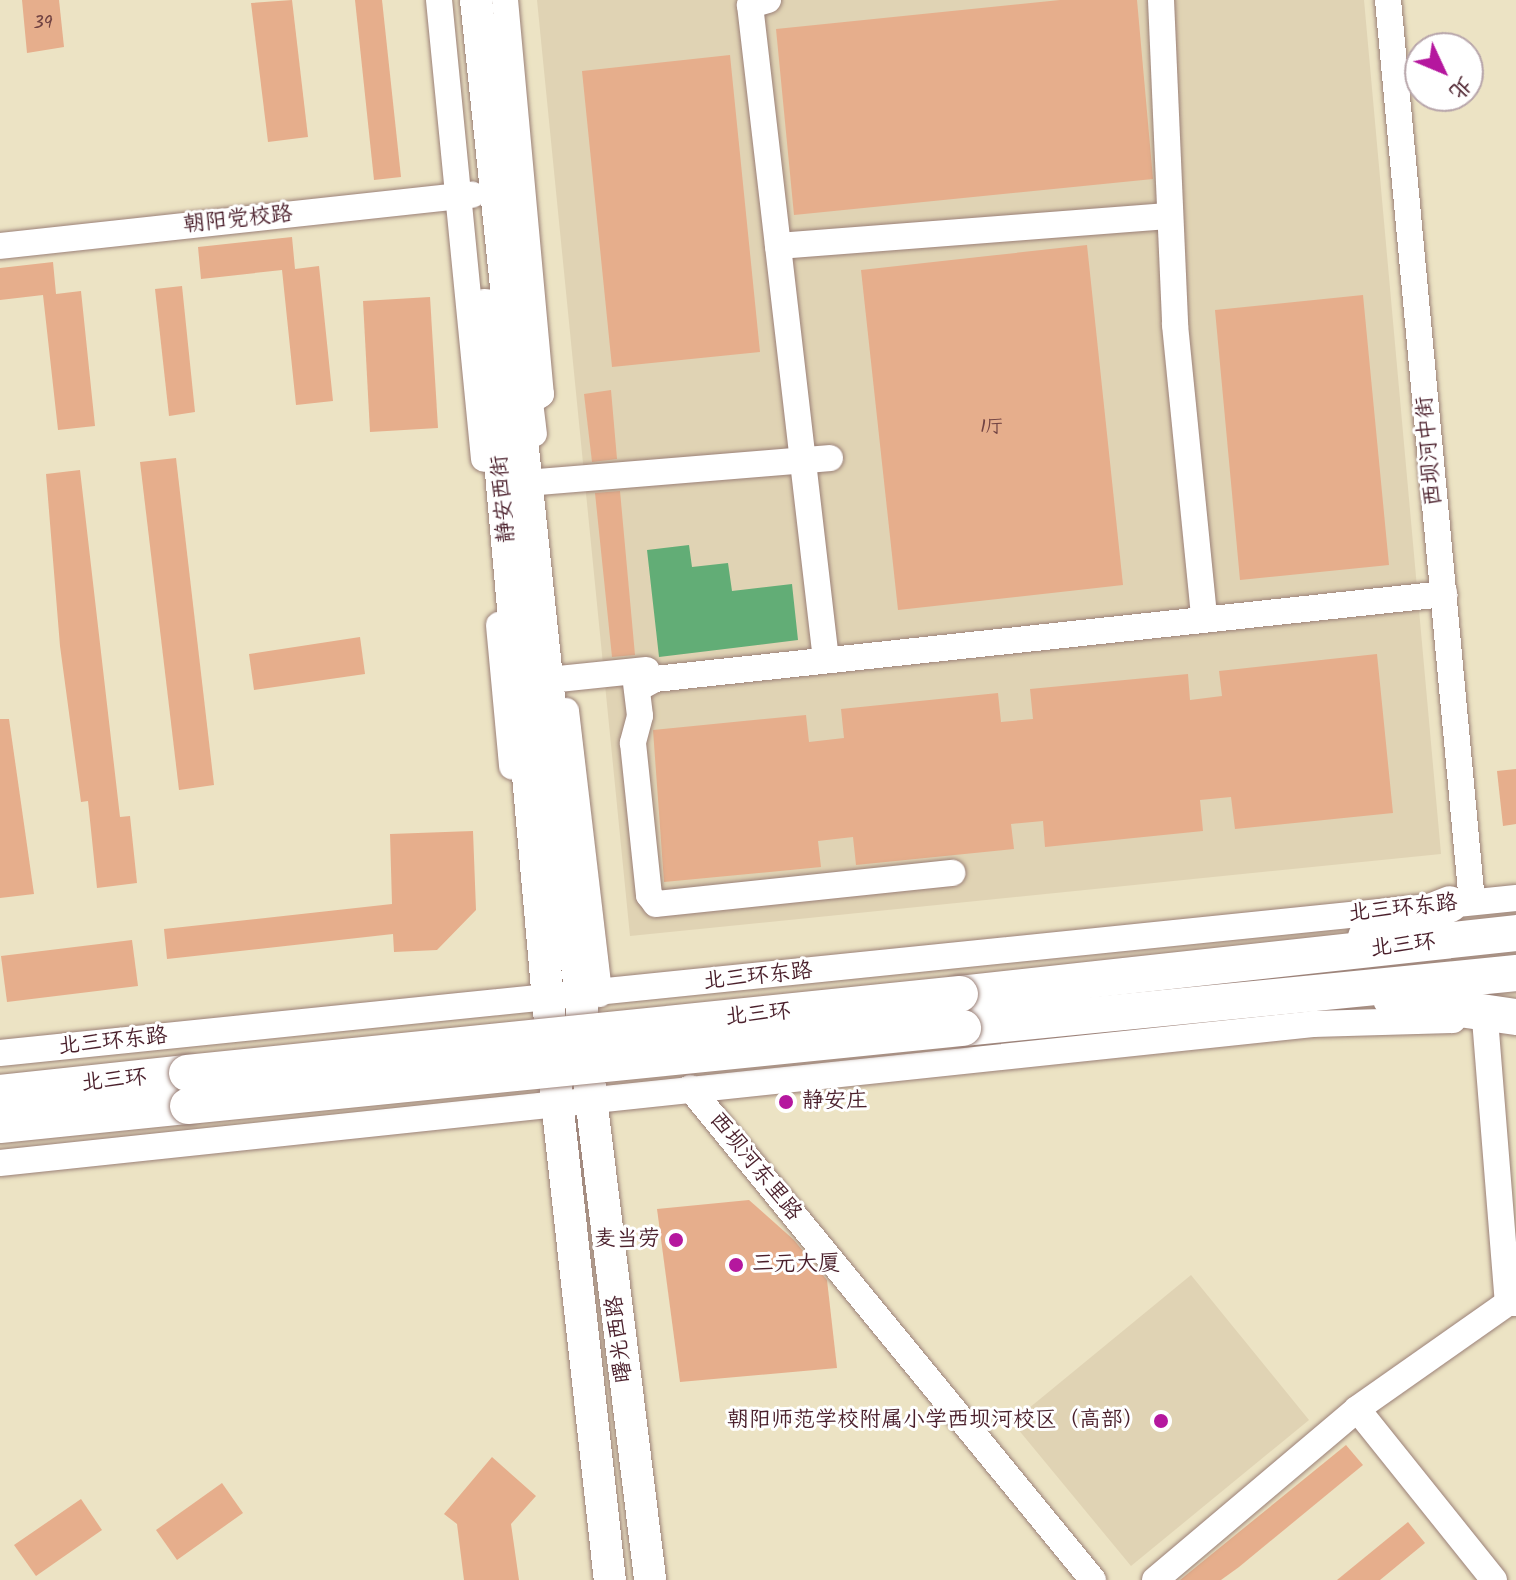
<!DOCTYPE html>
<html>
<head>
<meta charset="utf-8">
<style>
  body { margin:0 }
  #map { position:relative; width:1516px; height:1580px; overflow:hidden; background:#ece3c4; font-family:Kalam,"LXGW WenKai TC",sans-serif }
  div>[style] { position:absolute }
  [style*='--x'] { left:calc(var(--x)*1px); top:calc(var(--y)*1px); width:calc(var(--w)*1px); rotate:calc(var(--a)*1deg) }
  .built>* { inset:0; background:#e0d3b4 }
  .forest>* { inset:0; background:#62ad76 }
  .building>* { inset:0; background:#e6ae8c }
  .roads { filter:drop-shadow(0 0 2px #9b8178) drop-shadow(0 0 2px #9b8178) }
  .minor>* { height:26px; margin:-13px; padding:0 13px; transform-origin:13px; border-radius:13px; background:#fff }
  .major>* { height:32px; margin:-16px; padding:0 16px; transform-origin:16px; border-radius:16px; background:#fff }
  .highway>* { height:36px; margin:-18px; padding:0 18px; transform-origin:18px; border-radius:18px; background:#fff }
  .bridges { filter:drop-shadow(0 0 2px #9b8178) drop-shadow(0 0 2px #9b8178) }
  .highway-bridge>* { height:36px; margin:-18px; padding:0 18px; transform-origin:18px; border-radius:18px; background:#fff }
  .dots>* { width:22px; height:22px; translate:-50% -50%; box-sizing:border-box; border:4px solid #fff; border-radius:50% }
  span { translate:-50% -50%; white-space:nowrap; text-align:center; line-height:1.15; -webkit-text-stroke:6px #fff; paint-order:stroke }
  .number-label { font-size:18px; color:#714343 }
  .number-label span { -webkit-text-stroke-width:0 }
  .street-label { font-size:22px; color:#4a1f2b }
  .poi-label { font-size:22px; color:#4a1f2b }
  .left { translate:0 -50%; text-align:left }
  .right { translate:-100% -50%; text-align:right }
  .north { position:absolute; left:1404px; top:32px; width:80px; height:80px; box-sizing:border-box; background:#fff; border:2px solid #b7a5aa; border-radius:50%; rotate:134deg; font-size:22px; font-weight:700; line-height:32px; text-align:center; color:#4a1f2b }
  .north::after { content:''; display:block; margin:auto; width:28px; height:36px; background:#b5179e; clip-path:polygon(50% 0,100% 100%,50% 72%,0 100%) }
</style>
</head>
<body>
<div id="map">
  <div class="built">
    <div style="clip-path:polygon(537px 0,1364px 0,1441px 854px,630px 936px)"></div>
    <div style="clip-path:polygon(1191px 1275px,1309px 1420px,1131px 1566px,1012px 1422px)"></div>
  </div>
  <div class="forest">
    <div style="clip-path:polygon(689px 545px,692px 567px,728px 563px,732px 591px,792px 584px,798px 640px,659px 657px,647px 550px)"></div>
  </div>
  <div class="building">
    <div style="clip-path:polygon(22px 0,59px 0,64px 47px,27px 53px)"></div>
    <div style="clip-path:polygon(292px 0,308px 137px,268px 142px,251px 3px)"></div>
    <div style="clip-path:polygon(355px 0,382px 0,401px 177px,374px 180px)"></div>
    <div style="clip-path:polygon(1060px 0,1137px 0,1153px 179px,794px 215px,776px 29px)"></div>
    <div style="clip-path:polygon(730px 55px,760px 352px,612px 367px,582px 71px)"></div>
    <div style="clip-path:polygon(292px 237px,295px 269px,319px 266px,333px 401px,296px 405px,282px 270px,201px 279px,198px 247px)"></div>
    <div style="clip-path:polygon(1087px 245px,1123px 585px,898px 610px,861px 270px)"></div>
    <div style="clip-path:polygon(53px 262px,56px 294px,81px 291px,95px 426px,58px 430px,43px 295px,0 300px,0 268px)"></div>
    <div style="clip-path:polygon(182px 286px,195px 412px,169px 416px,155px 289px)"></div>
    <div style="clip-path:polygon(1363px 295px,1389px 565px,1240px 580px,1215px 310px)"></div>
    <div style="clip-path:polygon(430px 297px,438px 428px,370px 432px,363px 301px)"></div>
    <div style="clip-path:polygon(611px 390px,617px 459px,592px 462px,584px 394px)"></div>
    <div style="clip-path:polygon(176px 458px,214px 785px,179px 790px,140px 462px)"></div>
    <div style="clip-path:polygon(80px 470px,120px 817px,130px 816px,137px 883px,97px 888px,88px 801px,81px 802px,60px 646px,46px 474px)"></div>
    <div style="clip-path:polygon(620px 491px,635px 655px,612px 657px,595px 493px)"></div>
    <div style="clip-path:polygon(360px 637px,365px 674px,254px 690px,249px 654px)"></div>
    <div style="clip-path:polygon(1377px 654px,1393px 813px,1235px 829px,1231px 797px,1200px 800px,1203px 831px,1045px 847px,1043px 821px,1011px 824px,1014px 849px,856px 865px,853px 837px,818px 841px,821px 867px,664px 882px,653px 730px,806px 715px,809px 742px,844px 738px,841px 709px,998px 693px,1001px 722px,1033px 719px,1030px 689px,1188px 674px,1190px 700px,1222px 696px,1219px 671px)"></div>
    <div style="clip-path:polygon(0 719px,9px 719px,34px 894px,0 898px)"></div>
    <div style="clip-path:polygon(1516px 769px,1516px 824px,1503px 826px,1497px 771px)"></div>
    <div style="clip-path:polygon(473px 831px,476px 910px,437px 950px,394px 952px,393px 934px,167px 959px,164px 929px,392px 904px,390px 834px)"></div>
    <div style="clip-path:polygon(132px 940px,138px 986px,7px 1002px,1px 956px)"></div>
    <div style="clip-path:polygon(749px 1200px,794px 1240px,827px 1280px,837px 1368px,680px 1382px,657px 1209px)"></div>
    <div style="clip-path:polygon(1346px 1445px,1363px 1465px,1239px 1567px,1221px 1580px,1180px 1580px)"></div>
    <div style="clip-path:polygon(492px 1457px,536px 1496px,511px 1524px,519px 1580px,464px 1580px,457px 1524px,444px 1514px)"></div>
    <div style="clip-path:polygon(222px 1483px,243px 1513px,177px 1560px,156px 1530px)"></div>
    <div style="clip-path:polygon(81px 1499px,102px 1530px,36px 1576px,14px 1545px)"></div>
    <div style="clip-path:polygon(1408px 1522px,1425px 1543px,1380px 1580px,1337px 1580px)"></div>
  </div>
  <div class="roads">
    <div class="minor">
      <div style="--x:439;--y:0;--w:461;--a:84.4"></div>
      <div style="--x:505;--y:0;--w:396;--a:84.8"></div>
      <div style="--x:541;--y:394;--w:14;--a:144"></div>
      <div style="--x:530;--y:402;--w:32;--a:83"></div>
      <div style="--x:768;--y:0;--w:19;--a:164"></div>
      <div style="--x:750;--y:5;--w:659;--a:83.38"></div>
      <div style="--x:1161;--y:0;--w:325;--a:87.5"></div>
      <div style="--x:1175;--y:325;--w:294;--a:84.3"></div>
      <div style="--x:1388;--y:0;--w:906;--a:84.68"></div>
      <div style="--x:0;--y:246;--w:475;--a:-6.2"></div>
      <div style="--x:778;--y:246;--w:391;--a:-4.4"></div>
      <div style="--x:527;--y:483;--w:304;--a:-4.7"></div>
      <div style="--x:499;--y:625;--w:142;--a:84.7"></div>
      <div style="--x:635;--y:675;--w:41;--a:83"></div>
      <div style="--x:640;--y:716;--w:28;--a:105"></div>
      <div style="--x:633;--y:743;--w:153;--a:84"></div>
      <div style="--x:649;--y:895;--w:11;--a:52"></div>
      <div style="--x:656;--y:904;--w:298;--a:-6"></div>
      <div style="--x:549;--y:680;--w:98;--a:-5.9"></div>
      <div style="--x:637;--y:689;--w:21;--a:-29"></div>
      <div style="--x:655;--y:679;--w:794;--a:-6.15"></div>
      <div style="--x:566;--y:711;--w:285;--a:83.3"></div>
      <div style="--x:1485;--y:1019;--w:285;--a:85.4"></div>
      <div style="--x:1508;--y:1303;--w:8;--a:0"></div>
      <div style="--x:0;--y:1053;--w:1524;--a:-5.84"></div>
      <div style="--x:690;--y:1088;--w:636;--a:50.68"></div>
      <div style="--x:0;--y:1163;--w:1320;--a:-6.04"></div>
      <div style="--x:1313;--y:1024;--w:140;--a:-1.6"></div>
      <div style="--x:1357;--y:1409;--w:219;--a:51.3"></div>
      <div style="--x:1155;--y:1580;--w:265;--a:-40.2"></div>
      <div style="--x:1357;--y:1409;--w:184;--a:-35.1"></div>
    </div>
    <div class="major">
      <div style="--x:476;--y:0;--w:1104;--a:84.02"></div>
      <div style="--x:591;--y:1098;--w:486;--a:83"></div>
      <div style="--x:486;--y:305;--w:799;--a:84.9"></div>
      <div style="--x:557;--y:1101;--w:482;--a:83.7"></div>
    </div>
    <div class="highway">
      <div style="--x:1366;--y:937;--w:90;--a:-21.4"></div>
      <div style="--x:960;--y:994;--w:559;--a:-6.26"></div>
      <div style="--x:1391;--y:999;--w:126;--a:8.2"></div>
      <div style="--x:963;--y:1028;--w:556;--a:-5.68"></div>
      <div style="--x:0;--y:1093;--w:188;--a:-6.1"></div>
      <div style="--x:0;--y:1125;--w:189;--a:-5.8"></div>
    </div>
  </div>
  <div class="bridges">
    <div class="highway-bridge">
      <div style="--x:187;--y:1073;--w:777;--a:-5.84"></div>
      <div style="--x:188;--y:1106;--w:779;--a:-5.75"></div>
    </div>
  </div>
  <div class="dots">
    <div style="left:786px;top:1102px;background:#b5179e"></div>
    <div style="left:676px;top:1240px;background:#b5179e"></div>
    <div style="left:736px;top:1265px;background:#b5179e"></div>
    <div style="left:1161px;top:1421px;background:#b5179e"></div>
  </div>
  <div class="number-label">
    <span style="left:43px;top:24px">39</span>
    <span style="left:992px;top:428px">1厅</span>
  </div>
  <div class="street-label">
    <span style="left:238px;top:220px;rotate:-6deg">朝阳党校路</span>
    <span style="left:1430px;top:451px;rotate:-95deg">西坝河中街</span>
    <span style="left:504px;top:499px;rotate:-95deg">静安西街</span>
    <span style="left:1403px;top:909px;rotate:-6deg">北三环东路</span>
    <span style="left:1403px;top:946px;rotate:-7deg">北三环</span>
    <span style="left:758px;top:977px;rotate:-6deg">北三环东路</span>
    <span style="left:758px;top:1015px;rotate:-6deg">北三环</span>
    <span style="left:113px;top:1042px;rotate:-6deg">北三环东路</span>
    <span style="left:114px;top:1081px;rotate:-6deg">北三环</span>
    <span style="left:755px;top:1167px;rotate:51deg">西坝河东里路</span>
    <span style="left:620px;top:1339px;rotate:-97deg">曙光西路</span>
  </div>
  <div class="poi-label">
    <span class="left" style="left:802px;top:1102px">静安庄</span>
    <span class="right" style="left:660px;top:1240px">麦当劳</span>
    <span class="left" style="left:752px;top:1265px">三元大厦</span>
    <span class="right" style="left:1145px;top:1421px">朝阳师范学校附属小学西坝河校区（高部）</span>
  </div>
  <div class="north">北</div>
</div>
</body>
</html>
